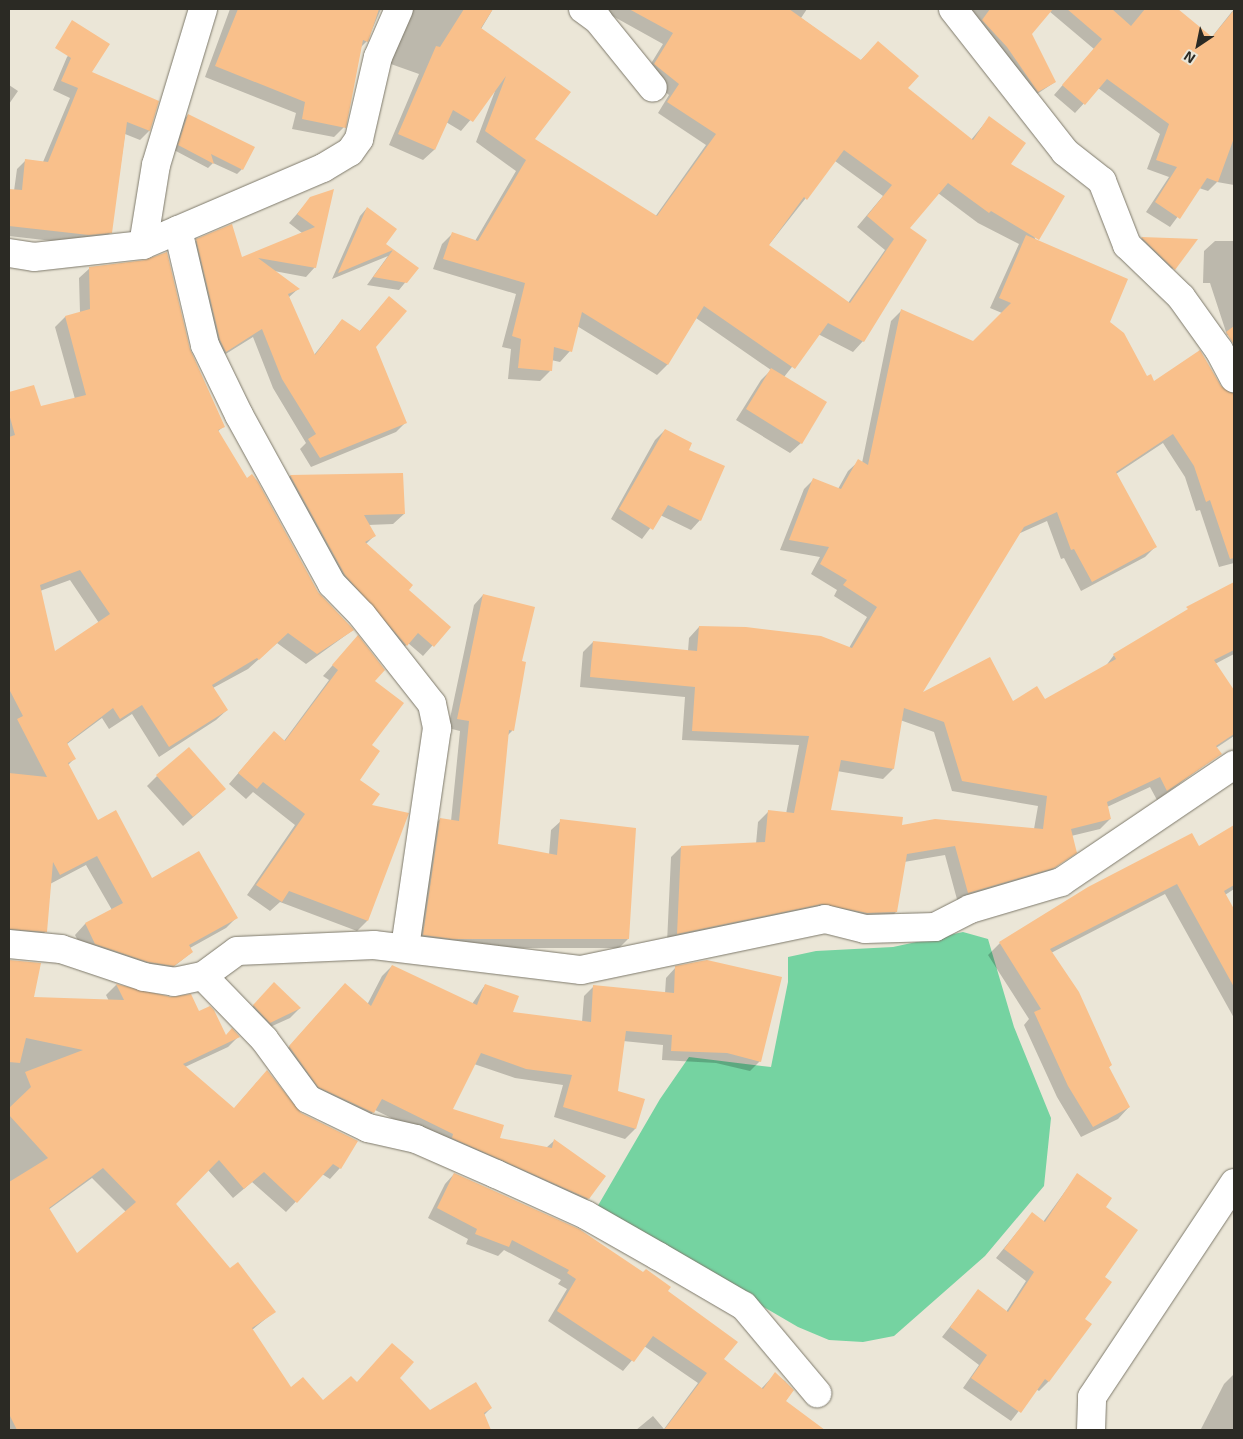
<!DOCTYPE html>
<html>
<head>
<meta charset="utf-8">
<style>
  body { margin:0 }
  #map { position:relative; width:1243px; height:1439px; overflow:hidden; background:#ebe6d7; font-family:"Exo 2",sans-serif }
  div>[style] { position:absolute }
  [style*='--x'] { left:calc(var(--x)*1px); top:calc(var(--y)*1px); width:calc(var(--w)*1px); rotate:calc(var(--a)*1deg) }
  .green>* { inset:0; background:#75d3a1 }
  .shadow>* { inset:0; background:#0003 }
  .building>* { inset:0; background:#f9c08b }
  .roads { filter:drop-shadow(0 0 1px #7e7a6c) drop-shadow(0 0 1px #7e7a6c) }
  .minor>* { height:28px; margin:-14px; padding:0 14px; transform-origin:14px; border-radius:14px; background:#fff }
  span { translate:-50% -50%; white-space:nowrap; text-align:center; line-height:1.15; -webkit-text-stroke:4px #ebe6d7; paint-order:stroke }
  .frame { position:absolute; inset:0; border:10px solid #2b2a24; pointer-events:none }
  .north { position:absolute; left:1173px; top:20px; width:50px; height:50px; -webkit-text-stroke:4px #ebe6d7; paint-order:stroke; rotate:214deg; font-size:14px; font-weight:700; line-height:20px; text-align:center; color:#2b2a24 }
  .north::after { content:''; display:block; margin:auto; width:18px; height:22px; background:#2b2a24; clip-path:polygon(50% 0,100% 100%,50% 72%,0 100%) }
</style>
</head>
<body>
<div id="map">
  <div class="green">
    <div style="clip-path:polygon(963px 932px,988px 939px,1014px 1027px,1051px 1118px,1044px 1186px,985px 1256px,894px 1336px,863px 1342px,829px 1340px,798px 1327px,596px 1209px,660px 1099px,689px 1057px,771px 1067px,788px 982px,788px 957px,816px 951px,893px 947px)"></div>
  </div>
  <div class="shadow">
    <div style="clip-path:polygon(230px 9px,381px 9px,367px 41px,361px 47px,344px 127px,334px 137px,292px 129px,296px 113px,205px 77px)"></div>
    <div style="clip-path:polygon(evenodd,398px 9px,493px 9px,481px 29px,569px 93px,533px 139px,655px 217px,706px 145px,658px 113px,669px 95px,644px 75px,663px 44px,600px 9px,807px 9px,801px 18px,860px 61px,878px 43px,906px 88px,971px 140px,989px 118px,1009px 164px,1036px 241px,1108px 323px,1146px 377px,1154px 382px,1220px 387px,1234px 394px,1234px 563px,1219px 567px,1200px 510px,1196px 511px,1185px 477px,1163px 443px,1116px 474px,1155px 547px,1145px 557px,1081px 591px,1064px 558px,1061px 559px,1047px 521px,1018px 534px,919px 695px,1013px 703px,1045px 701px,1105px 667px,1114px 655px,1192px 608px,1234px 600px,1234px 654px,1215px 664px,1234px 692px,1234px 736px,1216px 748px,1220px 754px,1157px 800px,1150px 787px,1107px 807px,1110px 819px,1100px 829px,1071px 836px,1075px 852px,1043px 877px,958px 903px,945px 855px,904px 862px,896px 912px,886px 922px,667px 943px,671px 857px,681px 847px,756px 844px,758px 822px,768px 812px,786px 814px,799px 745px,682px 740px,685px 697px,580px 687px,583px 652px,593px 642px,688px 651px,689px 638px,699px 627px,849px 648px,867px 617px,834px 596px,837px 590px,811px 574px,820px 557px,780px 550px,804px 489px,814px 479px,838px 489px,848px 471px,859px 461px,862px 463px,891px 321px,901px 311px,973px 342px,1002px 313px,990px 308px,1019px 244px,978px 223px,938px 193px,908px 228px,863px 341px,853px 352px,818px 334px,784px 377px,825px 403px,801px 443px,790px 453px,736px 420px,761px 380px,771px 370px,696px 318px,667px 365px,657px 375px,577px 326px,570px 351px,560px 362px,551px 360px,550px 371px,540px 381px,508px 379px,511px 349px,502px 347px,516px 294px,433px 269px,442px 244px,452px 234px,475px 241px,516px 171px,476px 142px,495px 91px,461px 131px,446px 122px,434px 150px,423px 160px,389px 145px,419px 74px,388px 63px,398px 9px,835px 161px,883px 196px,857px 227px,885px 250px,848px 303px,768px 246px,835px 161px,398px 9px,900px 720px,934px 732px,952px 791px,1038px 806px,1034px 829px,901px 827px,830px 812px,837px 771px,883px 779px,893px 769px,900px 720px)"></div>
    <div style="clip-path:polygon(955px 9px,1176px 9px,1211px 38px,1234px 9px,1234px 185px,1217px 182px,1208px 191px,1199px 188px,1170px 227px,1146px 212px,1169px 177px,1147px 169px,1160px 134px,1098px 88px,1075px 113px,1054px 95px,1094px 49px,1049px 11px,1030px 34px,1055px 82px,1028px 100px)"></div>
    <div style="clip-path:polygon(76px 47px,91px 73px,157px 102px,149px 131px,140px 140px,125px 134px,111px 232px,102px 241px,79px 244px,9px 236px,9px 191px,14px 191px,17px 169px,26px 160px,43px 162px,70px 98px,53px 90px,67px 57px)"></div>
    <div style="clip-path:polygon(9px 85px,18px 91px,9px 104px)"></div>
    <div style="clip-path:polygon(188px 115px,242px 169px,237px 174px,213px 163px,208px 168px,174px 150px,183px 120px)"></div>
    <div style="clip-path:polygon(332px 191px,315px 267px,306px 277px,274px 271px,298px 289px,288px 298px,314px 355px,342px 320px,359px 332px,389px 297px,375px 347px,405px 423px,396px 432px,311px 467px,300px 449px,306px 443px,273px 388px,253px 337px,216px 360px,188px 249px,197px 240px,242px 258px,302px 233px,289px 223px,311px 198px)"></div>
    <div style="clip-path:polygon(367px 208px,384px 244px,417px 268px,399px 290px,367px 285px,388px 256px,332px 279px,360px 216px)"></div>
    <div style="clip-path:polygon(1142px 238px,1196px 240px,1164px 279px,1132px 248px)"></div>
    <div style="clip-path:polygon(1215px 241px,1234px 241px,1234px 333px,1227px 335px,1210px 283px,1203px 283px,1204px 251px)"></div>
    <div style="clip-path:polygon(evenodd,90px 268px,189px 349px,223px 427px,217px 432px,317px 592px,353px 630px,306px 664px,277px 643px,248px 669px,213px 688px,227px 710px,216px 720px,159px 757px,132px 714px,109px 729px,102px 718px,67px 744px,74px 759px,68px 765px,98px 822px,151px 879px,236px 918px,226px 928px,190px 948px,192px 952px,162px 976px,85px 954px,75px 935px,85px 924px,112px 910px,86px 865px,50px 884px,46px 931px,36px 942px,9px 940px,9px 394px,33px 387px,40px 408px,75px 399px,55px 327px,65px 317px,80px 313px,79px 278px,90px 268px,70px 580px,99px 623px,54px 653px,40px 591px,70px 580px)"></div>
    <div style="clip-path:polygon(665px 430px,687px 451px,700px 520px,691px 530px,660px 515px,642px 539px,611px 519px,655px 440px)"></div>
    <div style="clip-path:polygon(402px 474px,404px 514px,393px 524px,368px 525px,374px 536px,366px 544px,407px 590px,449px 627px,423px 656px,408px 643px,396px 656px,280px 486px,290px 476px)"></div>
    <div style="clip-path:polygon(483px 595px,520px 662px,512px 731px,507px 736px,497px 845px,549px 855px,551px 830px,561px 821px,628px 939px,619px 948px,443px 948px,414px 944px,431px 829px,440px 819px,451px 821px,460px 731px,448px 728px,474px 605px)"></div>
    <div style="clip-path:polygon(358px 637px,374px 681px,358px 780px,370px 806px,367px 921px,357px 931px,280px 902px,270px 911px,247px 895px,295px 825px,253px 792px,246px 799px,229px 784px,264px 743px,284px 741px,329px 680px,323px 676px)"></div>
    <div style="clip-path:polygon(157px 776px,214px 799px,183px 826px,147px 786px)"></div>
    <div style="clip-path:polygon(1234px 827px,1234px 889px,1225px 895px,1234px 912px,1234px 1018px,1165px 894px,1051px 953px,1111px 1065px,1108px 1068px,1129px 1107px,1118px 1119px,1081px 1137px,1057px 1097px,1024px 1025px,1029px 1019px,988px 955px,1000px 943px,1089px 888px,1199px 848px)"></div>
    <div style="clip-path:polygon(evenodd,9px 961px,40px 964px,33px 998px,109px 1001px,106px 995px,116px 985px,171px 999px,198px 1013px,226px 1037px,238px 1037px,228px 1047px,185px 1067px,234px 1109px,257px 1082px,340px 1168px,330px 1179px,322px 1174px,286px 1212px,252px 1182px,233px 1198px,208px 1170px,175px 1203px,230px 1270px,274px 1312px,252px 1330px,291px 1389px,323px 1402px,356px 1384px,398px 1378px,429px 1412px,491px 1408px,484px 1415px,490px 1430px,9px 1430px,9px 1373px,21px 1361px,9px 1344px,9px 961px,92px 1178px,126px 1212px,77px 1255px,48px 1210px,92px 1178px)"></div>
    <div style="clip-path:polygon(392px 966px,472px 1004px,485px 985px,512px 1013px,582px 1022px,584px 996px,594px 986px,665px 994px,666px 978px,676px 967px,760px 1061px,750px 1071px,716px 1063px,662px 1060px,663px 1045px,623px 1041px,617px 1092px,643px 1100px,635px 1129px,625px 1139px,554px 1117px,563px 1085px,515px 1078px,474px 1064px,451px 1110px,498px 1139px,546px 1148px,555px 1140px,588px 1199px,578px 1209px,375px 1110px,363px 1123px,308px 1096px,280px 1057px,335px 995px,367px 1005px,382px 976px)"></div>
    <div style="clip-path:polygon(264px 994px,300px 1008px,290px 1018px,259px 1032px,244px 1016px)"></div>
    <div style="clip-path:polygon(454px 1174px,666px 1291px,722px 1359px,761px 1389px,775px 1374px,785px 1381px,793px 1390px,785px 1402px,822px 1430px,636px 1430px,653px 1416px,664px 1429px,698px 1383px,644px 1346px,623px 1371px,548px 1321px,567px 1289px,558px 1284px,561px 1280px,504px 1250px,498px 1256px,466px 1244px,468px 1239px,428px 1218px,445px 1184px)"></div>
    <div style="clip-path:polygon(1077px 1175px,1104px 1208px,1083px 1320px,1090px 1325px,1048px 1382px,1039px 1391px,1036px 1389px,1011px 1421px,963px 1388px,979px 1365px,942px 1337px,978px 1291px,1006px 1312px,1026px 1281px,996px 1258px,1032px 1214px,1043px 1222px)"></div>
    <div style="clip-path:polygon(1234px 1374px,1234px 1430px,1201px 1429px,1224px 1384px)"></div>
  </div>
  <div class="building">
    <div style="clip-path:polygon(238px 9px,379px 9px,368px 42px,363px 40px,346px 128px,302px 119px,305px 102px,215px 66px)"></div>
    <div style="clip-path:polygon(evenodd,464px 9px,493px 9px,481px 28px,571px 92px,535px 139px,657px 216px,716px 134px,667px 102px,679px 84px,654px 64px,673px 33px,629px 9px,789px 9px,861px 60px,878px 41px,919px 76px,908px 88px,973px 140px,989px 116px,1026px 143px,1011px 164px,1065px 196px,1039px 240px,991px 211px,989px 213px,948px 183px,910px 228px,927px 240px,864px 342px,828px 323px,795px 369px,704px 306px,668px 365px,582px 312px,572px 352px,554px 347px,552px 371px,518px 368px,521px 339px,512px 336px,525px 283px,443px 259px,452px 232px,478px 241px,526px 160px,485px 131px,506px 76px,473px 122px,453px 110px,435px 150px,398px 134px,436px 46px,440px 47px,464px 9px,844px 150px,892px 185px,867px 216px,894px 239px,850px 303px,769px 245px,804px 197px,807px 200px,844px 150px)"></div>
    <div style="clip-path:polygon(990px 9px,1053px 9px,1032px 34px,1056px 82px,1038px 92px,1007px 47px,982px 20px)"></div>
    <div style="clip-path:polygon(1067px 9px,1112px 9px,1131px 26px,1145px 9px,1178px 9px,1212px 37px,1234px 10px,1234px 138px,1218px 182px,1207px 178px,1180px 219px,1155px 202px,1177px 167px,1156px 160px,1169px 124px,1107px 79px,1085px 105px,1062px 85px,1102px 39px)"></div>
    <div style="clip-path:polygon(72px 20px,110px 44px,92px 72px,159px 101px,150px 131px,127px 122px,112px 233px,89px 235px,9px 226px,9px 189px,22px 190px,25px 159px,48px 162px,78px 88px,61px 81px,71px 58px,55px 48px)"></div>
    <div style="clip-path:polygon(188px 114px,255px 147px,243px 170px,211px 154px,214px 164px,178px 145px)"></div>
    <div style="clip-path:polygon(334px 189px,316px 268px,258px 258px,300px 289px,288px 294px,315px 355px,342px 319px,360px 331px,389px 296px,407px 311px,376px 347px,407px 423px,320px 458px,308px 439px,316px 434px,282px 379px,262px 329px,226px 352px,220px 340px,196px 239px,232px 224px,242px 257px,315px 227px,297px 214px,310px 197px)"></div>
    <div style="clip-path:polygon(367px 207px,397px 229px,386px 244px,419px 268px,407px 283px,373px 277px,393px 250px,338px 273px)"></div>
    <div style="clip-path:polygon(evenodd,1026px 235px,1128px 279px,1110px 322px,1124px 333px,1147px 376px,1151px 374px,1154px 381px,1200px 350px,1221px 386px,1234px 394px,1234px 558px,1230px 559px,1210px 500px,1206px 502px,1194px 466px,1173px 434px,1116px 472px,1157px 547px,1092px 582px,1074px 549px,1071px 550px,1057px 512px,1024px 527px,923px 692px,990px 657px,1013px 701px,1037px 686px,1045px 699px,1116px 659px,1113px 654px,1188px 609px,1186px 607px,1234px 582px,1234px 650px,1214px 660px,1234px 690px,1234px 734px,1216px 746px,1222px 754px,1167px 791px,1160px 777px,1107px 802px,1111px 819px,1071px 829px,1077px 853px,1054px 868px,968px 893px,955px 846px,907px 854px,897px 912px,867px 913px,822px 904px,677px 934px,681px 846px,765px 842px,768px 810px,794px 813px,809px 736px,692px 731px,695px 687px,590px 677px,593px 641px,697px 651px,699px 626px,746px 627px,821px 636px,852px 648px,877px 607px,843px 585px,847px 580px,820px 564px,829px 547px,789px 540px,813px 478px,841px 489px,858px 459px,868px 465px,901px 309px,973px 341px,1011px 303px,999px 298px,1026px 235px,904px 708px,944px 722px,962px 781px,1047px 796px,1043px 829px,935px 819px,902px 825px,903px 817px,831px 810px,841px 760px,894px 769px,904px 708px)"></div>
    <div style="clip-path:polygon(1141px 237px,1198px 239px,1175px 270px)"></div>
    <div style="clip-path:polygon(evenodd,167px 252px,190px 349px,225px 427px,218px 430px,247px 478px,252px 474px,258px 482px,318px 592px,354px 630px,317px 654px,288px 633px,259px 660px,257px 658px,212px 685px,228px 710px,169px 747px,142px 705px,120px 719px,113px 708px,67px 743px,76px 759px,68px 763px,98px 820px,116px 810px,152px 878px,199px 851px,238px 918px,189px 945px,193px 952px,174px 966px,148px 962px,95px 944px,85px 923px,123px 903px,97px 856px,60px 875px,53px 862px,47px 932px,9px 929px,9px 773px,47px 777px,17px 719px,23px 716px,9px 689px,9px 437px,15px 435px,9px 414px,9px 392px,34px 385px,41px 406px,86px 395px,65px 316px,90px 309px,89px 267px,145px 260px,167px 252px,80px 570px,110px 614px,55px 651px,40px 585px,80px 570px)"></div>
    <div style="clip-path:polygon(1234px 326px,1234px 345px,1226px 332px)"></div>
    <div style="clip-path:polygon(771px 368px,827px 402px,802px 444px,746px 409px)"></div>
    <div style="clip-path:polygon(665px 429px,692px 443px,689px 450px,725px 466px,701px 521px,668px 505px,653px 530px,619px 509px)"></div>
    <div style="clip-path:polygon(403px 473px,405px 514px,364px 515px,376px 536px,365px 542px,413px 585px,409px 590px,451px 627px,434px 647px,418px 633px,407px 646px,345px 575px,290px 475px)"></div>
    <div style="clip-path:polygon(483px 594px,535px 607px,522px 661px,526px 662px,514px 731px,509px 730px,498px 844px,557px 855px,560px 819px,636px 828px,629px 939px,453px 939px,423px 935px,440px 818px,459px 821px,469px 721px,457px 719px)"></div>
    <div style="clip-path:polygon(358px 635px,385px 670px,375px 681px,404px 703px,372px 745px,380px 751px,360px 780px,380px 794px,372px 805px,409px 813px,368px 921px,289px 891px,282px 902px,256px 885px,305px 814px,263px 782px,257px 789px,238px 773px,274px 731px,285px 741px,338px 670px,332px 665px)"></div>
    <div style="clip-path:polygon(189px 747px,226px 789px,193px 817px,156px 775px)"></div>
    <div style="clip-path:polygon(1234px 825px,1234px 885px,1224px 891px,1234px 909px,1234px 987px,1177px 884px,1050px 949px,1079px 992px,1112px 1065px,1109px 1067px,1130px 1107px,1093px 1127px,1068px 1086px,1034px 1012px,1041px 1009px,999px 942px,1088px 887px,1192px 833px,1199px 846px)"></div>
    <div style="clip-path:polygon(evenodd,9px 960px,41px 963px,34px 997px,124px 1000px,116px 984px,171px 997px,191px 994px,199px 1011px,210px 1006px,214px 1010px,226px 1035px,232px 1028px,240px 1037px,183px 1064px,234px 1108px,267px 1070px,301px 1113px,358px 1141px,341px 1169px,333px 1164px,297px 1203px,264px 1172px,244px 1189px,219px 1160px,176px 1204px,230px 1268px,238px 1262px,276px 1312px,252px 1328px,291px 1387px,303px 1377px,323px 1400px,351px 1376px,357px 1382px,392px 1343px,414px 1362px,400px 1378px,430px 1410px,476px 1382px,492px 1408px,484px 1413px,491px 1430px,17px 1430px,9px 1414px,9px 1182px,48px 1158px,9px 1115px,9px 1108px,31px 1087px,25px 1072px,83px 1050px,26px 1038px,20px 1063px,9px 1062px,9px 960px,103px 1168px,136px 1202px,77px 1253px,49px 1208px,103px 1168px)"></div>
    <div style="clip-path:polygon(707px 960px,782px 977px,761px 1062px,727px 1053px,671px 1051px,672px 1035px,626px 1031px,618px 1091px,645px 1099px,636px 1129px,563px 1107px,572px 1075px,526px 1069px,481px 1053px,453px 1109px,504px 1125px,500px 1138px,552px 1148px,554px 1139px,606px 1176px,589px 1199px,452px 1138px,453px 1134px,382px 1099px,374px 1113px,318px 1087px,289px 1046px,345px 983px,371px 1006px,392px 965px,477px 1005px,485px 984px,519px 996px,513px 1012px,591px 1022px,593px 985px,674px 993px,675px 966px)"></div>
    <div style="clip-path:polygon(274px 982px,301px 1008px,270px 1023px,253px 1005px)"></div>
    <div style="clip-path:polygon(454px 1173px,579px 1229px,643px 1272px,646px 1269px,671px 1287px,668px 1291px,738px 1342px,724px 1359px,763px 1389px,775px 1372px,794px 1390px,786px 1401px,825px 1430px,664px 1430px,707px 1373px,653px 1336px,634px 1362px,557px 1311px,576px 1279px,567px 1273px,569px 1270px,512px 1240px,509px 1247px,475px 1234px,477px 1229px,437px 1208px)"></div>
    <div style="clip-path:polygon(1077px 1173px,1112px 1198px,1106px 1207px,1138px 1230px,1105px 1277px,1112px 1282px,1085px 1319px,1092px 1324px,1049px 1382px,1045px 1379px,1021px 1413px,971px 1378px,987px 1355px,950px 1327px,978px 1289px,1008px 1312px,1034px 1272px,1004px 1249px,1032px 1212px,1045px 1222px)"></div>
  </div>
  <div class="roads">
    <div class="minor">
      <div style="--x:583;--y:9;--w:19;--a:36"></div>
      <div style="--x:598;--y:20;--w:87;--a:51"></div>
      <div style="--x:953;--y:9;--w:182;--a:51.9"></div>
      <div style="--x:1065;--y:152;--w:47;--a:38.1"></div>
      <div style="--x:1102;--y:181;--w:69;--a:68.7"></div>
      <div style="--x:1127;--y:245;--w:75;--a:43.9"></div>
      <div style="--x:1181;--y:297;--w:65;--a:54.4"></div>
      <div style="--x:1219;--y:350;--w:32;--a:62"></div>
      <div style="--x:178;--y:230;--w:118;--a:76.8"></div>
      <div style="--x:205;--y:345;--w:78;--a:64.1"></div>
      <div style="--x:239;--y:415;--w:193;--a:61.2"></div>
      <div style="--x:332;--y:584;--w:43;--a:45.9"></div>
      <div style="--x:362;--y:615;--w:113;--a:51.8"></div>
      <div style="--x:432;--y:704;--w:25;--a:78"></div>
      <div style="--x:437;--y:728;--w:222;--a:98.3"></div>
      <div style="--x:143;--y:245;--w:81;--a:-80.8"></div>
      <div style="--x:156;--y:165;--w:163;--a:-73.2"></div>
      <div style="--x:9;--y:253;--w:25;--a:9"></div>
      <div style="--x:34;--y:257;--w:110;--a:-6.3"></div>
      <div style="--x:143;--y:245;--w:196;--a:-23.2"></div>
      <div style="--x:323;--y:168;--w:31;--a:-31"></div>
      <div style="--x:350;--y:152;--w:16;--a:-55"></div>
      <div style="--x:359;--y:139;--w:84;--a:-77"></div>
      <div style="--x:378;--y:57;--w:52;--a:-66.4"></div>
      <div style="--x:9;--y:944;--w:52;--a:5.5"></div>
      <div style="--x:61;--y:949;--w:88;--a:18.6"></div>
      <div style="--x:144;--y:977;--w:30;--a:9"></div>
      <div style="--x:174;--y:982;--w:30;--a:-12"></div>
      <div style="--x:203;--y:976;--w:42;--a:-36.3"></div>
      <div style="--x:237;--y:951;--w:137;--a:-2.5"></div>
      <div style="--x:374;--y:945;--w:209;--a:6.9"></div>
      <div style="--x:581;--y:970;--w:249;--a:-11.8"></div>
      <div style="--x:825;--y:919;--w:41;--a:14"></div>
      <div style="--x:865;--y:929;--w:70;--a:-1.6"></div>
      <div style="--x:935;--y:927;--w:39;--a:-27"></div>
      <div style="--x:970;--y:909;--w:95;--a:-16.5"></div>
      <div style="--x:1061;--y:882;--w:209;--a:-34.1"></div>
      <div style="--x:203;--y:976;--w:88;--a:45.9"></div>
      <div style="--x:264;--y:1039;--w:74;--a:53.7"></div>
      <div style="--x:308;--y:1099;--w:67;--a:25.8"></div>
      <div style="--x:368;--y:1128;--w:49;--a:12.9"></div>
      <div style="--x:416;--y:1139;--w:87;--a:23.6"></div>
      <div style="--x:496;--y:1174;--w:99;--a:24.5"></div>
      <div style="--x:586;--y:1215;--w:83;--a:29.7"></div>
      <div style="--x:658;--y:1256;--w:99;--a:30.2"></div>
      <div style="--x:744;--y:1306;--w:114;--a:50"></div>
      <div style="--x:1091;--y:1430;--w:33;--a:-88"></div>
      <div style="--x:1092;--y:1397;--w:257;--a:-56.4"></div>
    </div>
  </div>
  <div class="frame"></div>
  <div class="north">N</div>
</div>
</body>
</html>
